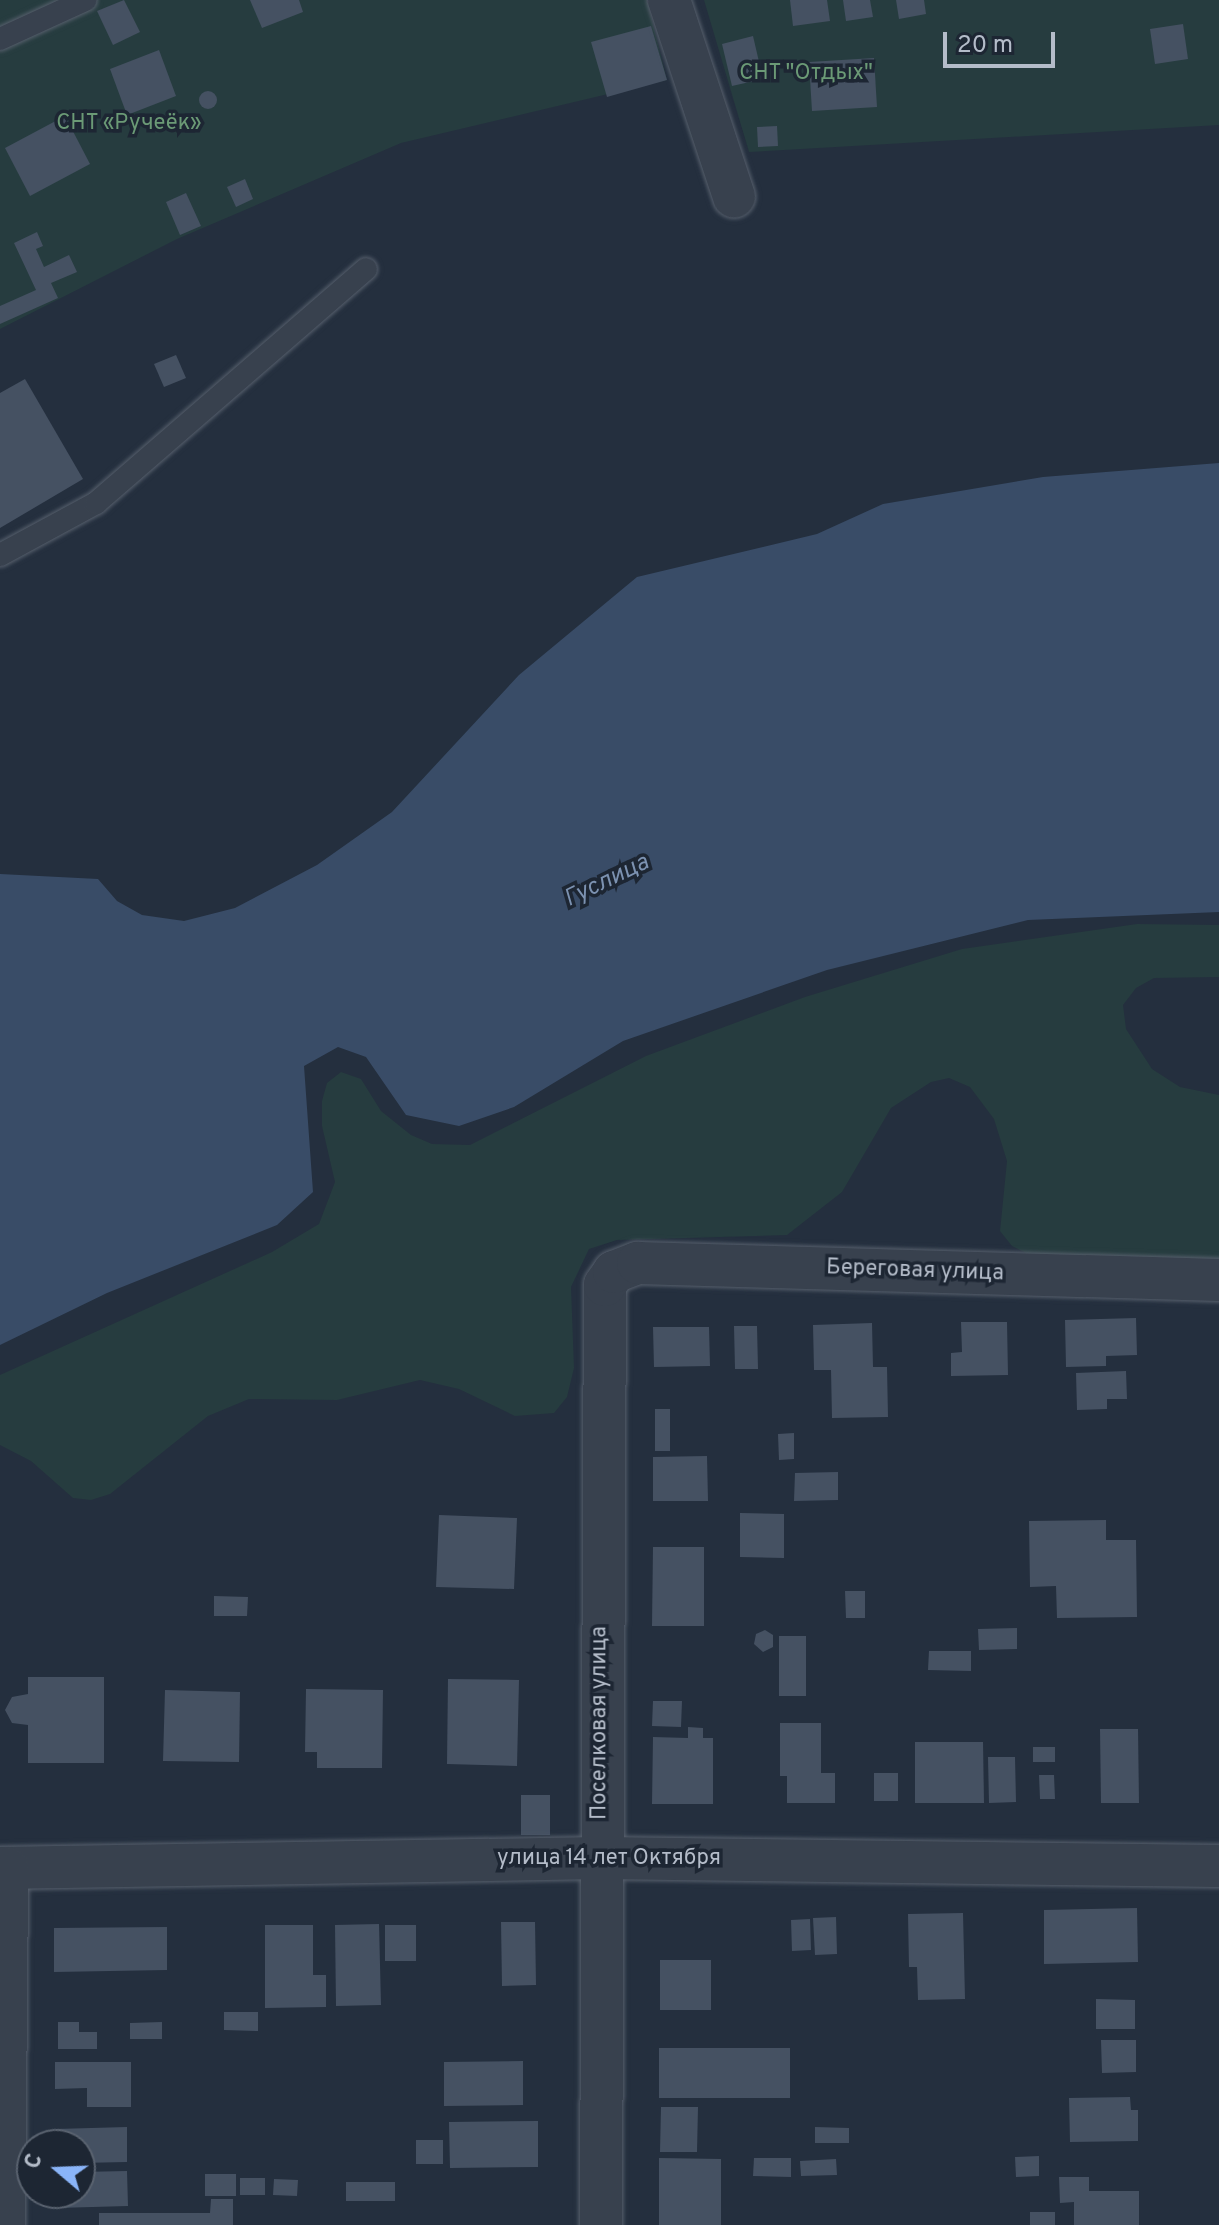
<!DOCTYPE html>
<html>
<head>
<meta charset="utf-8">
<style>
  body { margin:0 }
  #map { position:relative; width:1219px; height:2225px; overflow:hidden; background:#242f3e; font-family:Overpass,sans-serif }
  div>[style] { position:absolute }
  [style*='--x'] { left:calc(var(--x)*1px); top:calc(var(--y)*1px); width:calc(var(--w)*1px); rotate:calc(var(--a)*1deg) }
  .green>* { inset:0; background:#263c3f }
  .water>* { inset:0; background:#394c67 }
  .building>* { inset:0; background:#455162 }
  .round { border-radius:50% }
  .roads { filter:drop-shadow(0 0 2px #565f6c) drop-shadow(0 0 2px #565f6c) }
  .service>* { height:22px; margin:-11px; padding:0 11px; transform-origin:11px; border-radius:11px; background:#38414e }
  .minor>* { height:42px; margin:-21px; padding:0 21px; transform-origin:21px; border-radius:21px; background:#38414e }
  span { translate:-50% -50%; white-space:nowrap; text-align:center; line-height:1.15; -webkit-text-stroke:7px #1d2633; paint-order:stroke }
  .park-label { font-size:22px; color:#6b9a76 }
  .street-label { font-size:22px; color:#b4bcc9 }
  .water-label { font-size:24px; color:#7c92b1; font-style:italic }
  .north { position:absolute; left:16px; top:2129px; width:80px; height:80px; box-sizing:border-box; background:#1d2633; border:2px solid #59626f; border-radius:50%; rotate:289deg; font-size:22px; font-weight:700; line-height:32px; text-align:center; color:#b4bcc9 }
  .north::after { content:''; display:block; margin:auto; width:28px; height:36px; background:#8ab4f8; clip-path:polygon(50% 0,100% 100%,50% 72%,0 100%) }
  .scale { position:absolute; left:943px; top:32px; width:112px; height:36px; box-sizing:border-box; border:4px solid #b4bcc9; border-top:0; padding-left:10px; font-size:24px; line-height:28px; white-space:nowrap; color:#b4bcc9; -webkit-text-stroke:6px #1d2633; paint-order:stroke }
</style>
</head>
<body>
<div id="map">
  <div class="green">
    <div style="clip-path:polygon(0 0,647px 0,667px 80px,401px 143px,177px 239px,0 329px)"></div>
    <div style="clip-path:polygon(704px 0,1219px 0,1219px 125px,749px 152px)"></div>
    <div style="clip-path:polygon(1137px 924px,1219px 925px,1219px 977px,1154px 978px,1136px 988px,1123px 1005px,1126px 1029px,1152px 1069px,1180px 1087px,1219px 1095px,1219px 1262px,1034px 1257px,1012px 1246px,1000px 1231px,1007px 1161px,994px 1119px,970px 1087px,949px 1078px,931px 1082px,891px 1108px,842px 1192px,787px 1235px,617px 1240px,589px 1249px,571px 1287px,574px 1368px,567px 1397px,554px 1413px,515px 1416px,459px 1389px,420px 1380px,337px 1400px,249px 1399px,208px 1416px,110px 1494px,91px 1500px,73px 1498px,31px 1461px,0 1445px,0 1375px,272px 1252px,319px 1224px,335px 1182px,322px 1126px,322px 1101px,327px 1083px,341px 1072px,361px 1079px,381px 1111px,411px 1135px,432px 1144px,470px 1145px,646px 1056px,805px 997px,962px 949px)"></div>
  </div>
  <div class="water">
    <div style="clip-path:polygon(1219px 463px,1219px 912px,1028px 920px,827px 970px,623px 1041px,514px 1107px,459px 1126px,406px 1115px,366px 1057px,338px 1047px,304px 1066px,313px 1192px,277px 1225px,107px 1293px,0 1345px,0 874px,98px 879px,117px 901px,142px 915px,184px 921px,235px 908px,317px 865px,392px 812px,519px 675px,637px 577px,817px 534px,883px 504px,1043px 477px)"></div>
  </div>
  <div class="building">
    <div style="clip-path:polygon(124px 0,140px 32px,113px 45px,97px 11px)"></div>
    <div style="clip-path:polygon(250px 0,299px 0,303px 12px,262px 28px)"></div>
    <div style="clip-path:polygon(790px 0,827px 0,830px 21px,793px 26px)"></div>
    <div style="clip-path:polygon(843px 0,870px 0,873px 17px,846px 21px)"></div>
    <div style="clip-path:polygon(896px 0,924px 0,926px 14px,899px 19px)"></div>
    <div style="clip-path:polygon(1183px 24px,1188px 59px,1155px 64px,1150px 29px)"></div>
    <div style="clip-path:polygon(651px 26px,667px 80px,607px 97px,591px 42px)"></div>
    <div style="clip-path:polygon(753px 36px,763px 79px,732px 86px,722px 44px)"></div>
    <div style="clip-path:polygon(159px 50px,176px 96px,127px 115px,110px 69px)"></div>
    <div style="clip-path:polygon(874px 58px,877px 107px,812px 111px,809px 62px)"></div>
    <div class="round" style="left:199px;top:91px;width:18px;height:18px"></div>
    <div style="clip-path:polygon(65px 116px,90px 164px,30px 196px,5px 148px)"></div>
    <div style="clip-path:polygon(777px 126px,778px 146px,758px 147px,757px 127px)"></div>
    <div style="clip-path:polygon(245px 179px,253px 199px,236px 207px,227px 187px)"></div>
    <div style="clip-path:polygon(186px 193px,201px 226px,180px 235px,166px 202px)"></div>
    <div style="clip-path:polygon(37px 232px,43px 246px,36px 249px,44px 267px,69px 255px,77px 272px,51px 283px,58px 298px,0 324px,0 306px,36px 290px,14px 243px)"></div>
    <div style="clip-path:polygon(176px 355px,186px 378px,164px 387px,154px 364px)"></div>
    <div style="clip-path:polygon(25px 379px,83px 479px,0 528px,0 393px)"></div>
    <div style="clip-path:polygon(1136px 1318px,1137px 1355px,1106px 1356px,1106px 1366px,1066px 1367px,1065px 1320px)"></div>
    <div style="clip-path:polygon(961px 1322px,1007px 1322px,1008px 1375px,951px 1376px,951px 1353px,962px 1352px)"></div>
    <div style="clip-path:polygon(872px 1323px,873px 1367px,887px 1367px,888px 1417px,832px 1418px,831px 1370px,814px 1370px,813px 1325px)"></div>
    <div style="clip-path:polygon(734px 1326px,757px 1326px,758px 1369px,735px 1369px)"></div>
    <div style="clip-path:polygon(653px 1327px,709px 1327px,710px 1366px,654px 1367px)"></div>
    <div style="clip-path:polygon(1126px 1371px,1127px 1399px,1107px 1399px,1107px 1409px,1077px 1410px,1076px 1373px)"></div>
    <div style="clip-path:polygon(655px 1409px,670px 1409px,670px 1451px,655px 1451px)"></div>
    <div style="clip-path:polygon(794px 1433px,794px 1459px,779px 1460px,778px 1434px)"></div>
    <div style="clip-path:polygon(707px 1456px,708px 1501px,653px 1501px,653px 1457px)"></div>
    <div style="clip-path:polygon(838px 1472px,838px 1500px,794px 1501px,795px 1473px)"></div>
    <div style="clip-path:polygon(740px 1513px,784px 1514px,784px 1558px,740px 1557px)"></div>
    <div style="clip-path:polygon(439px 1515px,517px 1518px,514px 1589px,436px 1587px)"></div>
    <div style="clip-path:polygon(1106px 1520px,1106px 1540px,1136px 1540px,1137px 1617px,1057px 1618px,1056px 1586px,1030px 1587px,1029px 1521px)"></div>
    <div style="clip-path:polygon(653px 1547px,704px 1547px,704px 1626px,652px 1626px)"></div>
    <div style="clip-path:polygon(845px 1591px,865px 1591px,865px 1618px,846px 1618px)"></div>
    <div style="clip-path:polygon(214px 1596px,248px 1597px,247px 1616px,214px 1616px)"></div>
    <div style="clip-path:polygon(1017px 1628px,1017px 1649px,979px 1650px,978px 1629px)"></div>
    <div style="clip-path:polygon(765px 1630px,773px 1635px,773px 1647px,763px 1652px,754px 1644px,756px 1634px)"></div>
    <div style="clip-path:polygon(779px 1636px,806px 1636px,806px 1696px,779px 1696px)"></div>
    <div style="clip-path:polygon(929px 1651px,971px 1651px,971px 1671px,928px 1670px)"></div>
    <div style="clip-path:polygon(28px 1677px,104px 1677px,104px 1763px,28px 1763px,28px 1725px,12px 1723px,5px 1710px,12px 1697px,28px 1694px)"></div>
    <div style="clip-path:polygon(448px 1679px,519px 1680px,517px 1766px,447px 1764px)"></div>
    <div style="clip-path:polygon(306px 1689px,383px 1690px,382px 1768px,317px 1768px,317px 1752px,305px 1752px)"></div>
    <div style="clip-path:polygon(165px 1690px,240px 1692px,239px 1762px,163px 1761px)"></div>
    <div style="clip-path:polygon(653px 1701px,682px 1701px,681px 1727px,652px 1726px)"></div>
    <div style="clip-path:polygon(780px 1723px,821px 1723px,821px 1773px,835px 1773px,835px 1803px,787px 1803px,787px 1776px,780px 1776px)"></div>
    <div style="clip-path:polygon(688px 1727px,703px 1728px,703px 1738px,713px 1738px,713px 1804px,652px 1804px,653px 1737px,688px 1738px)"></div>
    <div style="clip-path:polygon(1100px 1729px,1138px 1729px,1139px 1803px,1101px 1803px)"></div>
    <div style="clip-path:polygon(915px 1742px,983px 1742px,984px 1803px,915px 1803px)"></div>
    <div style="clip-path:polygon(1033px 1747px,1055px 1747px,1055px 1762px,1033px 1762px)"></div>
    <div style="clip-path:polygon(988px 1757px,1015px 1757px,1016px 1802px,989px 1803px)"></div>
    <div style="clip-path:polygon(874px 1773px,898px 1773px,898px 1801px,874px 1801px)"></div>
    <div style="clip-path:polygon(1039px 1775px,1054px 1775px,1055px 1799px,1040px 1799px)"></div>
    <div style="clip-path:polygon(521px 1795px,550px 1795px,550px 1835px,521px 1835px)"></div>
    <div style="clip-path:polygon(1137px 1908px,1138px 1962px,1044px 1964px,1044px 1910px)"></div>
    <div style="clip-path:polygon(963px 1913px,965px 1999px,918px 2000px,917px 1967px,909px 1967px,908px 1914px)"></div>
    <div style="clip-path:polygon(836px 1917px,837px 1954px,815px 1955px,813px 1918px)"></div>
    <div style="clip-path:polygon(810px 1919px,811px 1950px,792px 1951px,791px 1920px)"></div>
    <div style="clip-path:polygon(501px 1922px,535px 1922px,536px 1985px,502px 1986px)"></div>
    <div style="clip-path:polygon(379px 1924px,381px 2005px,336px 2006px,335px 1925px)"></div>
    <div style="clip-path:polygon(265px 1925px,313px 1925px,313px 1975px,326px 1975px,326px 2007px,265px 2008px)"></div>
    <div style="clip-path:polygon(385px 1925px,416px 1925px,416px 1961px,385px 1961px)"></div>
    <div style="clip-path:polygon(167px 1927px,167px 1970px,54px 1972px,54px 1928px)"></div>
    <div style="clip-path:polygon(660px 1960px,711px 1960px,711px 2010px,660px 2010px)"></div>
    <div style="clip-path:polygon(1096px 1999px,1135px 2000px,1135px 2029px,1096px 2029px)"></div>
    <div style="clip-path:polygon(224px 2012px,258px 2012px,258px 2031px,224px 2030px)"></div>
    <div style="clip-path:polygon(58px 2022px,79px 2022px,79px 2032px,97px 2032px,97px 2049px,58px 2049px)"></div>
    <div style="clip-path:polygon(162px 2022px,162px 2039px,130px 2039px,130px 2023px)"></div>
    <div style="clip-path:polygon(1101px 2040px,1136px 2040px,1136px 2072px,1102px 2073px)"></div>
    <div style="clip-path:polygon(659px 2048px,790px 2048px,790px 2098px,659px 2098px)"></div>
    <div style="clip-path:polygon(523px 2061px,523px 2105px,444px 2106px,444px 2062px)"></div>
    <div style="clip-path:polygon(55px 2062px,131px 2062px,131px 2107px,87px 2107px,87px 2088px,55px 2089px)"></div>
    <div style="clip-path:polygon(1130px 2097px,1131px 2110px,1138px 2110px,1138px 2141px,1070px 2142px,1069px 2098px)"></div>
    <div style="clip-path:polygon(661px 2107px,698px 2107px,697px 2152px,660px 2152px)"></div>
    <div style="clip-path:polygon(538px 2121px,538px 2167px,450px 2168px,449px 2122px)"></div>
    <div style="clip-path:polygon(127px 2127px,127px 2162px,80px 2163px,80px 2145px,57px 2145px,56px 2129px)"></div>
    <div style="clip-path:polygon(815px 2127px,849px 2128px,849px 2143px,815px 2143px)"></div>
    <div style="clip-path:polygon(416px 2140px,443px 2140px,443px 2164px,416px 2164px)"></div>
    <div style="clip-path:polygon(1039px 2156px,1039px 2176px,1016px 2177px,1015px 2157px)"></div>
    <div style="clip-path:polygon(659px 2158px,721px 2159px,721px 2225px,659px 2225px)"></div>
    <div style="clip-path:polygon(754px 2158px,791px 2158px,791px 2177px,753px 2176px)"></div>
    <div style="clip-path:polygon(836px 2159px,837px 2175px,801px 2176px,800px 2161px)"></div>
    <div style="clip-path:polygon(127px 2171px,128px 2206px,57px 2208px,57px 2193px,80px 2193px,80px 2172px)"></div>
    <div style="clip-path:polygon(205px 2174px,236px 2174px,236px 2196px,205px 2196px)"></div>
    <div style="clip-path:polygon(1059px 2177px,1089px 2177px,1089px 2191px,1139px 2191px,1139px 2225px,1074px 2225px,1074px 2202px,1060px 2203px)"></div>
    <div style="clip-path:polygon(240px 2178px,265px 2178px,265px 2195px,240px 2195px)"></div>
    <div style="clip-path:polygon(274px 2179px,298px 2180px,297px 2196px,273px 2195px)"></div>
    <div style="clip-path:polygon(346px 2182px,395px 2182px,395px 2201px,346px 2201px)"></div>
    <div style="clip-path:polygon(211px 2199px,233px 2199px,233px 2225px,99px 2225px,99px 2213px,210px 2213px)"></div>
    <div style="clip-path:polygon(1030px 2212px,1055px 2212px,1055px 2225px,1030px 2225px)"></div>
  </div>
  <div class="roads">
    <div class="service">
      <div style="--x:0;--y:39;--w:94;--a:-24.6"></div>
      <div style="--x:0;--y:555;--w:109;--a:-28.4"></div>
      <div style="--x:96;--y:503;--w:357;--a:-40.9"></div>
    </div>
    <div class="minor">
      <div style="--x:669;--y:0;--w:207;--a:71.7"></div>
      <div style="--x:0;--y:1868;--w:600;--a:-0.95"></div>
      <div style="--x:600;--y:1858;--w:619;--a:0.74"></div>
      <div style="--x:4;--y:2225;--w:357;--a:-89.5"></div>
      <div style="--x:601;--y:2225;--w:940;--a:-89.76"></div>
      <div style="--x:605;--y:1285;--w:16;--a:-55"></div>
      <div style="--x:614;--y:1272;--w:26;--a:-21"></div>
      <div style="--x:638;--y:1263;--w:581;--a:1.68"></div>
    </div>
  </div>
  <div class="park-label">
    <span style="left:806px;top:74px">СНТ "Отдых"</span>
    <span style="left:129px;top:124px">СНТ «Ручеёк»</span>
  </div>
  <div class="street-label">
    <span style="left:915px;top:1271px;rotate:2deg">Береговая улица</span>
    <span style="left:600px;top:1723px;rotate:-90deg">Поселковая улица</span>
    <span style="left:609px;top:1859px">улица 14 лет Октября</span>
  </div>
  <div class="water-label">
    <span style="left:607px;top:882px;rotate:-26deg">Гуслица</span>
  </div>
  <div class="north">С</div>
  <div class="scale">20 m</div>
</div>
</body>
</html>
